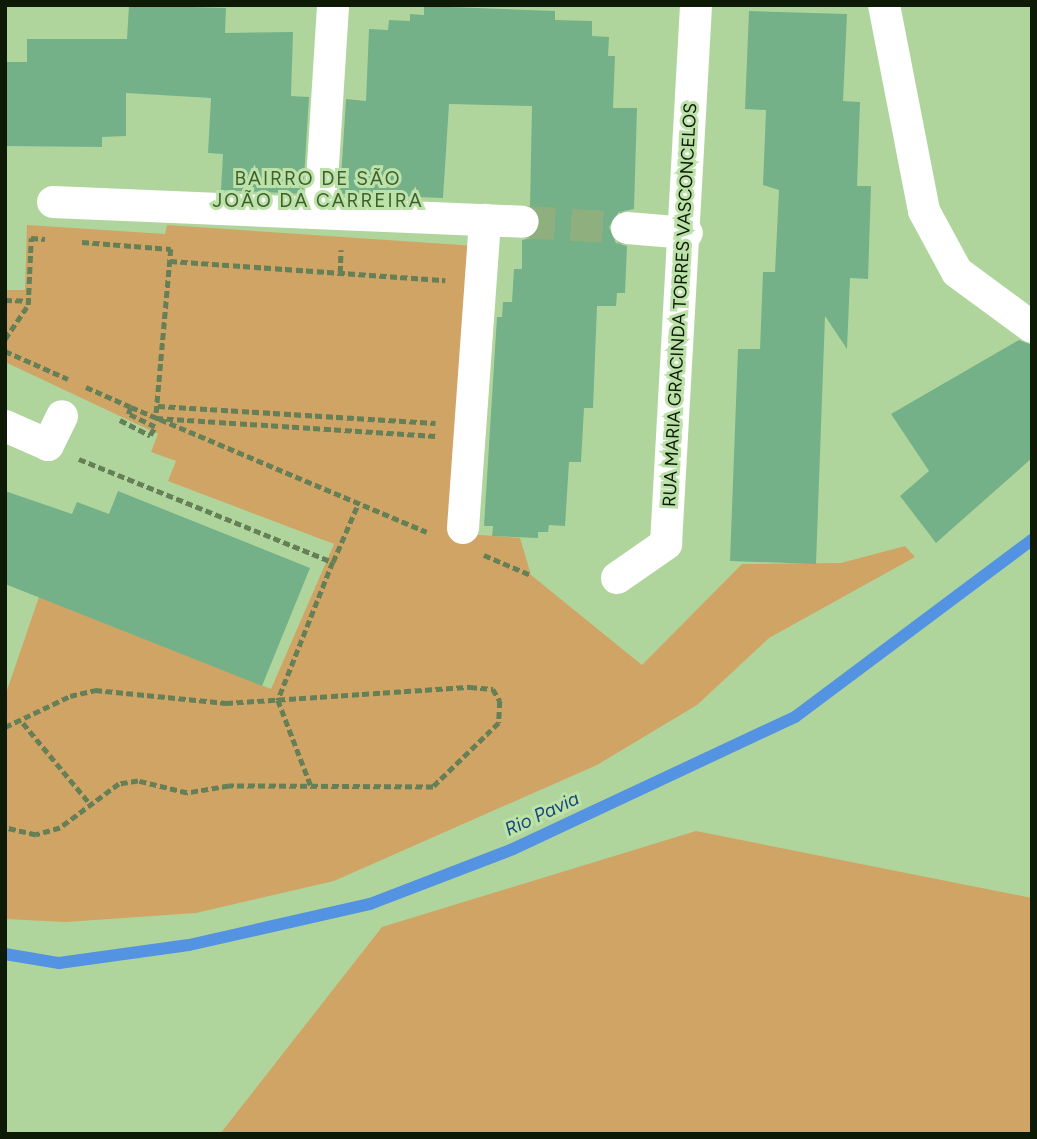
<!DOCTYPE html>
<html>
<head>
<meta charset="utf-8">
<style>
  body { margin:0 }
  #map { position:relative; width:1037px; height:1139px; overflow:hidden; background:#b0d59c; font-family:Figtree,sans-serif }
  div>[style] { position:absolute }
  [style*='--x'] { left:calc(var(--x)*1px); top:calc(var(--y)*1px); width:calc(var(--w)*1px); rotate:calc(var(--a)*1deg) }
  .green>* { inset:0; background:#d0a465 }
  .stream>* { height:12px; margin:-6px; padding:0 6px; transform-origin:6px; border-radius:6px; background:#5393e2 }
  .building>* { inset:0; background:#74b189 }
  .street-tunnel>* { height:32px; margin-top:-16px; transform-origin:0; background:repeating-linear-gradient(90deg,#8fb07e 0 32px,transparent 0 48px) }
  .path>* { height:4.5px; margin-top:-2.25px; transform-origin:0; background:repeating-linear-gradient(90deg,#657f57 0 7px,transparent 0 10.5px) }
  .street>* { height:32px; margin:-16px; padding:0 16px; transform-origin:16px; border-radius:16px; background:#fff }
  span { translate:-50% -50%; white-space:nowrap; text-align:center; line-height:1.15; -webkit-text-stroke:6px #bce2a9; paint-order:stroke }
  .street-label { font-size:18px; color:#0d1b06 }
  .neighbourhood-label { font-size:19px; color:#3f5f2c; letter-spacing:2px }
  .water-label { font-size:19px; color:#1b467a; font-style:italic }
  .frame { position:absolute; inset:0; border:7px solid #0d1b06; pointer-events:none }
</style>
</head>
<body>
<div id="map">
  <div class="green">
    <div style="clip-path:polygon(27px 225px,165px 234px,167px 225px,476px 246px,454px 533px,520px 538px,531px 575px,642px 665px,742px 564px,841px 563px,905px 546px,915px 557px,769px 638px,697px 705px,597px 765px,334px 881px,196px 913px,66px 922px,5px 919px,5px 696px,39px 597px,271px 689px,334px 544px,168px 481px,176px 461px,151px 452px,158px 434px,5px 362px,5px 290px,25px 290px)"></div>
    <div style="clip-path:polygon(696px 831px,1032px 898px,1032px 1134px,220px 1134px,382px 927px)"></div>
  </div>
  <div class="stream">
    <div style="--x:5;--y:954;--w:55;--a:9.5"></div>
    <div style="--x:59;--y:963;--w:131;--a:-7.9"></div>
    <div style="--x:189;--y:945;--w:186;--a:-12.8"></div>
    <div style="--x:370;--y:904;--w:153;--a:-21"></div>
    <div style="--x:513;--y:849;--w:311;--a:-25.1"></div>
    <div style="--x:795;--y:717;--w:296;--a:-36.8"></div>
  </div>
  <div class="building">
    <div style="clip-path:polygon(129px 5px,226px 8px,225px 33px,293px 32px,291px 96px,309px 97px,303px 194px,221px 190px,223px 154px,208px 153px,211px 98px,126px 93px,126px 136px,102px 137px,102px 147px,5px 146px,5px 62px,27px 62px,27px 39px,127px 39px)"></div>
    <div style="clip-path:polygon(424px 6px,555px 11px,555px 20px,592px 21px,592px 36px,609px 37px,608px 56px,615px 56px,613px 108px,637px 108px,634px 209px,619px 212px,609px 227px,616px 243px,627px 246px,625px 293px,617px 293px,616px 306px,597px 306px,593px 408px,584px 408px,581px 462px,569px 462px,565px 526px,549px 525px,548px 532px,538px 532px,538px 538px,492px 536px,493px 526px,484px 526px,497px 317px,502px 317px,503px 302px,512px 302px,514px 269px,522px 269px,522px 240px,532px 238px,541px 223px,539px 213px,530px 206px,532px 106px,449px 104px,443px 198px,340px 194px,346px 99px,366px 101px,369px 29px,388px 30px,389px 20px,410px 21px,410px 14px,424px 15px)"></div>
    <div style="clip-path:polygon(749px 11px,847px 14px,843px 101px,860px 102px,857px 186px,871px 186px,868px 279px,850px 278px,847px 349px,825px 316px,816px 564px,730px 561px,738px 349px,760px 349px,763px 272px,775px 272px,779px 190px,763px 185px,766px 110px,745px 109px)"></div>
    <div style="clip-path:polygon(1019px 340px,1032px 345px,1032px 458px,936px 543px,900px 496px,929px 471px,891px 414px)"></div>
    <div style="clip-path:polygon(5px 491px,72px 514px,77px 502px,109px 514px,118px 491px,310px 568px,262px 686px,5px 584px)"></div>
  </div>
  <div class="street-tunnel">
    <div style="--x:523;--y:222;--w:104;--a:3.3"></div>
  </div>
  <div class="path">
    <div style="--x:82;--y:242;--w:89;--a:4.5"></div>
    <div style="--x:171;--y:249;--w:170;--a:95.1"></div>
    <div style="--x:156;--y:418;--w:280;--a:3.7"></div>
    <div style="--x:170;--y:261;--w:276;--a:4"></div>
    <div style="--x:340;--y:273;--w:23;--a:-88"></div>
    <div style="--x:5;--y:300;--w:23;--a:2"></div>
    <div style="--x:5;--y:339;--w:41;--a:-55.9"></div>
    <div style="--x:28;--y:305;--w:67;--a:-87.4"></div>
    <div style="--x:31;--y:238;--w:14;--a:4"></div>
    <div style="--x:5;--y:351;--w:69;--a:24"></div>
    <div style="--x:86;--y:387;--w:49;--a:24"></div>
    <div style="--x:158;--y:406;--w:278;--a:3.5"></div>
    <div style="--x:120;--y:420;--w:34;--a:27"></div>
    <div style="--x:150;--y:435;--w:9;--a:-58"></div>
    <div style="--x:155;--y:427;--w:30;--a:-154"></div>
    <div style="--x:128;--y:414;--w:8;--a:-67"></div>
    <div style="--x:131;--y:407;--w:321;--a:22.9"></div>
    <div style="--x:79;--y:459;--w:274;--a:22.1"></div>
    <div style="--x:333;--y:562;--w:149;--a:111.7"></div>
    <div style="--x:278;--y:700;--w:92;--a:69"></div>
    <div style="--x:484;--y:555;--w:51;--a:23.1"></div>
    <div style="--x:333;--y:562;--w:63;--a:-66.7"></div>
    <div style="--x:23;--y:723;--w:107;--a:50.3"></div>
    <div style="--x:5;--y:727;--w:72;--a:-25.5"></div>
    <div style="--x:70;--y:696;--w:26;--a:-13"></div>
    <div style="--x:95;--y:690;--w:132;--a:5.7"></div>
    <div style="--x:226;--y:703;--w:245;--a:-3.8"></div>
    <div style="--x:470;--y:687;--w:23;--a:5"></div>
    <div style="--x:493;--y:689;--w:14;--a:60"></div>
    <div style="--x:500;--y:701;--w:22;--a:93"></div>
    <div style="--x:499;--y:723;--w:92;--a:135.9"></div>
    <div style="--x:433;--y:787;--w:204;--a:-179.7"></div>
    <div style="--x:229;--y:786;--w:43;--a:170.5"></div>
    <div style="--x:187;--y:793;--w:50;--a:-166.2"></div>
    <div style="--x:138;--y:781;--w:19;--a:171"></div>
    <div style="--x:119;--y:784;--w:74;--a:143.3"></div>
    <div style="--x:60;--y:828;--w:25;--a:164"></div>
    <div style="--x:36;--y:835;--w:32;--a:-167"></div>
  </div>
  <div class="street">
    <div style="--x:884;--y:5;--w:210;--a:79"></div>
    <div style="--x:924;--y:211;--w:69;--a:61.6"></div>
    <div style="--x:957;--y:272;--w:93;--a:36.3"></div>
    <div style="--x:53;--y:202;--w:470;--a:2.4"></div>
    <div style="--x:320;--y:213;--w:208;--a:-86.4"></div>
    <div style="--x:627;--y:228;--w:60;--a:4.8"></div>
    <div style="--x:5;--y:426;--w:47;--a:23.8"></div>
    <div style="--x:48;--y:445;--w:32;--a:-64"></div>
    <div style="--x:463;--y:528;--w:309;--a:-85.9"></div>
    <div style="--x:617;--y:578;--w:60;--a:-34.8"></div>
    <div style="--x:666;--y:544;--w:540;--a:-86.81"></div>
  </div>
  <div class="street-label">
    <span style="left:680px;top:305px;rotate:-87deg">RUA MARIA GRACINDA TORRES VASCONCELOS</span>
  </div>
  <div class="neighbourhood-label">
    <span style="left:318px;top:190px">BAIRRO DE SÃO<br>JOÃO DA CARREIRA</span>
  </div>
  <div class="water-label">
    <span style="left:542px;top:814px;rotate:-25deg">Rio Pavia</span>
  </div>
  <div class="frame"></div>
</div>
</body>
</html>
